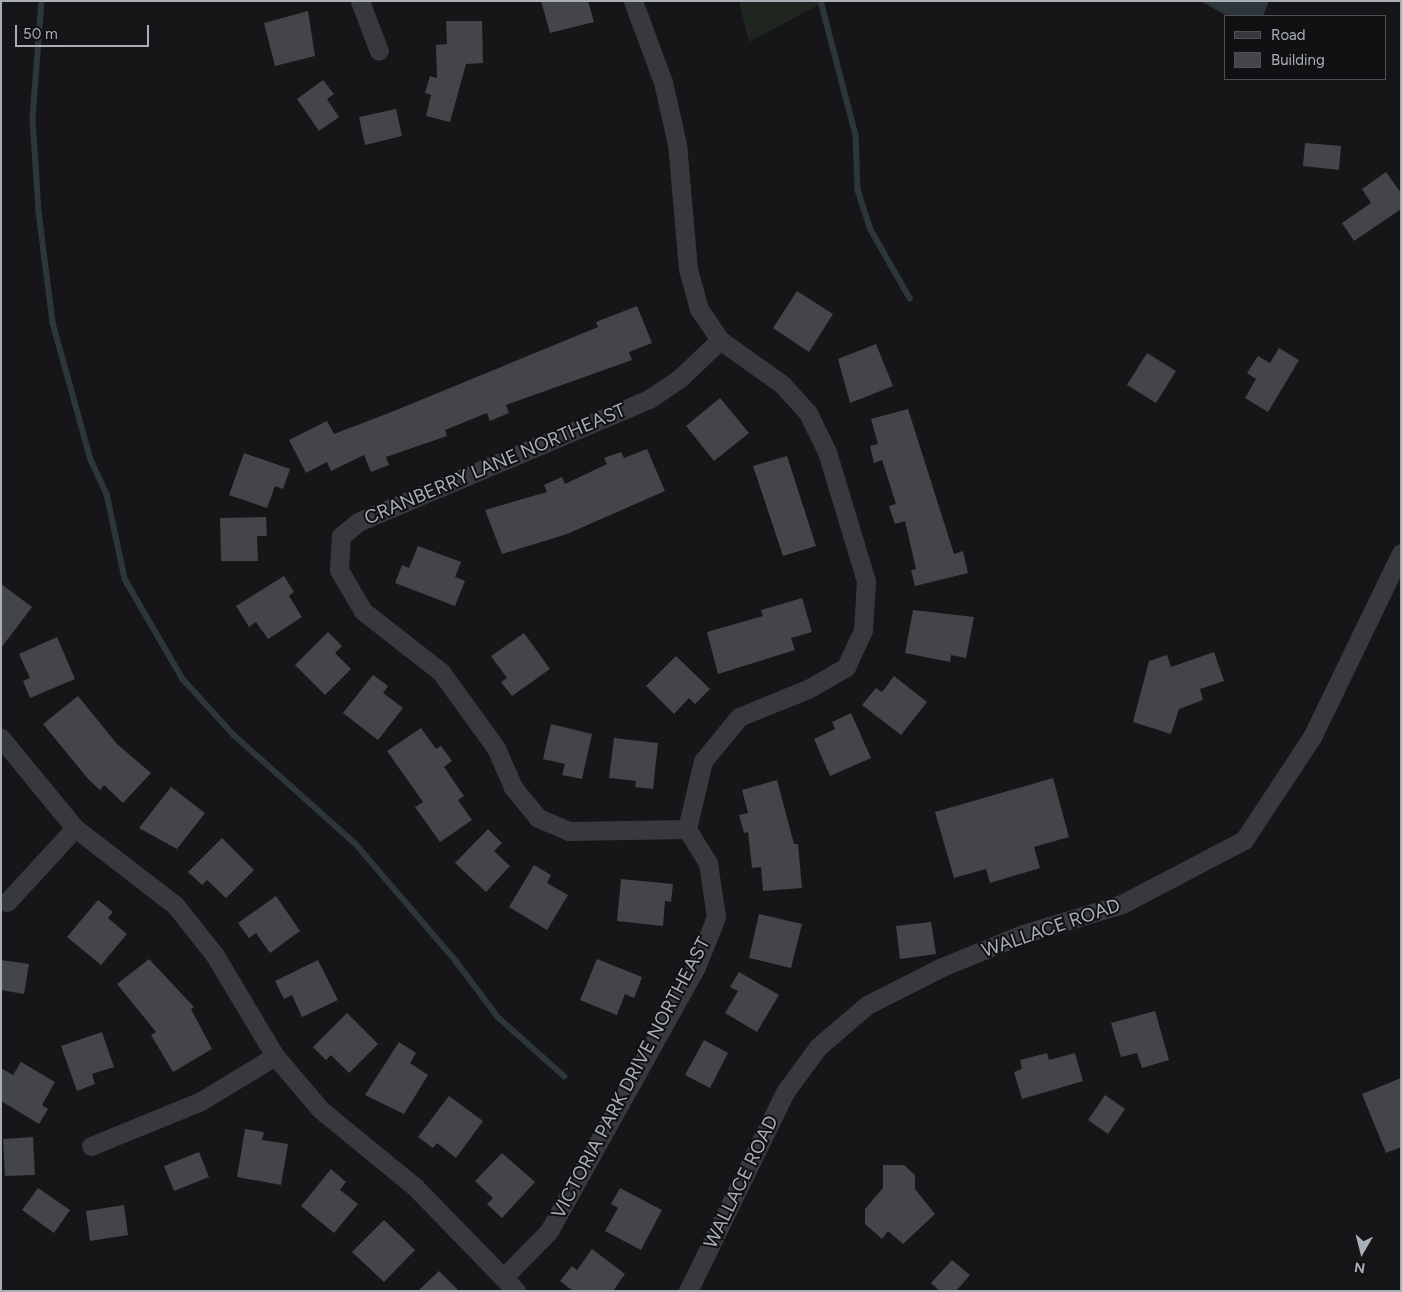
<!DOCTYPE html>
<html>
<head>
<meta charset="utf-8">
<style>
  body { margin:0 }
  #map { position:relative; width:1402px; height:1292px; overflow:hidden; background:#161618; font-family:Figtree,sans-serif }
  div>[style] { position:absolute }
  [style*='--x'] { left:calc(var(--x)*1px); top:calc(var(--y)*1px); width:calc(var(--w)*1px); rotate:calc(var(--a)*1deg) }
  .green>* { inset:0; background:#1e261f }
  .water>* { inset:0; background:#2d373b }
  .stream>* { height:5.5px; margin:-2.75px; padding:0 2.75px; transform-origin:2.75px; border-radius:2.75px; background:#2d373b }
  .building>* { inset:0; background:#434548 }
  .minor>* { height:19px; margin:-9.5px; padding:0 9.5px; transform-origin:9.5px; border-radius:9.5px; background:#37393d }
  span { translate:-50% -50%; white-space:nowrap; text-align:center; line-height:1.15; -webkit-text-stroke:4px #111113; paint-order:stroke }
  .street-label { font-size:19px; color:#a9afb7 }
  .frame { position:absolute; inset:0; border:2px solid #a9afb7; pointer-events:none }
  .legend { position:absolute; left:1224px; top:15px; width:162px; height:65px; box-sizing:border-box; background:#111113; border:1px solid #4e5055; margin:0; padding:6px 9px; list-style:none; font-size:15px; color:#a9afb7 }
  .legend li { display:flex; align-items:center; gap:10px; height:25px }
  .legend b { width:25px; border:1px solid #4e5055 }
  .north { position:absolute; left:1337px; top:1227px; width:50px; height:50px; -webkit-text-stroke:4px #111113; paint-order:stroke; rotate:188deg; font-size:14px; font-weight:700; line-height:20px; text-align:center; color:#a9afb7 }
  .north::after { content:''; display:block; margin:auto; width:18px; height:22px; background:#a9afb7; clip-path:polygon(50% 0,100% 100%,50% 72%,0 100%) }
  .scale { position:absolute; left:15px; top:25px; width:134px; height:22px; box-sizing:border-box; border:2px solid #a9afb7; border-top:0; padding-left:6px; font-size:15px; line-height:18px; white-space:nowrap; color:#a9afb7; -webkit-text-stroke:4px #111113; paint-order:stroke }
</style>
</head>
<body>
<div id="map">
  <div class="green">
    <div style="clip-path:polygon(739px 1px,826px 1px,749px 42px)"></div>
  </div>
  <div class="water">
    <div style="clip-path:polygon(1200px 1px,1269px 1px,1263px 16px,1228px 16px)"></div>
  </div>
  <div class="stream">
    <div style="--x:42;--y:1;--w:118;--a:94.4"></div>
    <div style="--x:33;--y:119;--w:93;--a:86.3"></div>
    <div style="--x:39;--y:212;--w:112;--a:82.8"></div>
    <div style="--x:53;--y:323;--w:142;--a:74.5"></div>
    <div style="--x:91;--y:460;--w:38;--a:65"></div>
    <div style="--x:107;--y:494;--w:87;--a:78"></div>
    <div style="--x:125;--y:579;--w:116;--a:59.9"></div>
    <div style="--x:183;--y:679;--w:76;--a:47.7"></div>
    <div style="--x:234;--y:735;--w:162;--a:41.8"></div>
    <div style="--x:355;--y:843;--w:155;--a:49.4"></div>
    <div style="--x:456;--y:961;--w:70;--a:53.1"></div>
    <div style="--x:498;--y:1017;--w:89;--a:41.8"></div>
    <div style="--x:821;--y:1;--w:138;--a:75.4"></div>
    <div style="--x:856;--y:135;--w:55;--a:87.9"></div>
    <div style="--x:858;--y:190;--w:40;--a:72"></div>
    <div style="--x:870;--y:228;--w:81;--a:60.3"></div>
  </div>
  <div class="building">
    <div style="clip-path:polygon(541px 1px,588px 1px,594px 22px,550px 33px)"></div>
    <div style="clip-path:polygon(308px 11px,315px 56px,275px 66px,264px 23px)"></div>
    <div style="clip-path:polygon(446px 21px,482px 21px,483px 63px,466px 64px,450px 122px,426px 116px,431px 95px,425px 93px,430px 76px,437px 78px,436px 45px,447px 44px)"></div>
    <div style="clip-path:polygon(323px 80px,334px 94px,327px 99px,339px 117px,319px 131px,297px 99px)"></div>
    <div style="clip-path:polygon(396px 109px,402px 136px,365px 145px,359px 117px)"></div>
    <div style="clip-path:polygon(1305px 143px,1341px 146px,1339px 170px,1303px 166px)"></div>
    <div style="clip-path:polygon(1386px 172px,1401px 193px,1401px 209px,1354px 241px,1342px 223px,1371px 203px,1362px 189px)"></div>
    <div style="clip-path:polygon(797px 291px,833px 314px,809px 352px,773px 328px)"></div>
    <div style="clip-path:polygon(637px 306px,652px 343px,629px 352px,632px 360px,506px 405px,509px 413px,490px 421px,487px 413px,445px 430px,447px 436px,386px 457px,389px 465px,371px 472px,364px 455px,331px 471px,327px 462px,306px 473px,289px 440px,327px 421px,334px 434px,394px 411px,598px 327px,596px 322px)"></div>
    <div style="clip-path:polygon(876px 344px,893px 386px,850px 403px,838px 359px)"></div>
    <div style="clip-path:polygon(1279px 348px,1299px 360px,1268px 412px,1245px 398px,1256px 379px,1247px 373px,1258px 356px,1270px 363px)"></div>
    <div style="clip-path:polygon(1147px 353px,1176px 371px,1156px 403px,1127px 385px)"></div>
    <div style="clip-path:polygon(720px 398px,749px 433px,714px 461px,686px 426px)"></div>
    <div style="clip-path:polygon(908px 409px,954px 554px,963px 551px,968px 573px,915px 586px,911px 570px,916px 569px,905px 521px,895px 524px,889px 506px,896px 504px,882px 460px,874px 463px,870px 446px,878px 444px,871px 419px)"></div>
    <div style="clip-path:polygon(647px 449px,665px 491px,567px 534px,502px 554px,485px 510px,547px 492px,544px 485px,562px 477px,565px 484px,607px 464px,604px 458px,621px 452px,624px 458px)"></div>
    <div style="clip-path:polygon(244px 453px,290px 469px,283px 489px,275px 486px,267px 508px,229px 495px)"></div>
    <div style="clip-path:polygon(787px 456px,816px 546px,783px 556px,753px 466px)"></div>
    <div style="clip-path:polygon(266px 517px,267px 536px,257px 536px,258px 561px,221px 561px,220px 518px)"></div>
    <div style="clip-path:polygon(418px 546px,461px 562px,455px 577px,465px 581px,455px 606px,395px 583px,402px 565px,409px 568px)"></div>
    <div style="clip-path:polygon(284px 576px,294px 592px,289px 596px,302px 617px,268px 639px,256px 622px,249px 627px,236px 606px)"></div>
    <div style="clip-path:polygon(1px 584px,32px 607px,1px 648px)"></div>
    <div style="clip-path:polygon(802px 598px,812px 632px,791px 638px,795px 650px,718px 674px,707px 632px,763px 616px,761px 610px)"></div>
    <div style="clip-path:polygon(913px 610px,974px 617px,966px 658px,951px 655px,950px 662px,905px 653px)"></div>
    <div style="clip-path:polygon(328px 632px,342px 646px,335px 653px,351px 669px,325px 695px,295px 665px)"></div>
    <div style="clip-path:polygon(524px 633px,550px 669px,512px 696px,501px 682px,507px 678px,491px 656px)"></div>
    <div style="clip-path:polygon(57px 637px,75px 679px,30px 698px,23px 681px,30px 678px,19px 654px)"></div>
    <div style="clip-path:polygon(1214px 652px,1224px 681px,1200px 689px,1203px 700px,1179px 709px,1171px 734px,1133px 722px,1149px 661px,1167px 655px,1171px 667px)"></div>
    <div style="clip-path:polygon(676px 656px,710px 689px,695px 704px,689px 698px,674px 714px,646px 686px)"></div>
    <div style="clip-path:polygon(373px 675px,388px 686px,383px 693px,403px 708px,378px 740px,343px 713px)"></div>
    <div style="clip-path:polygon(894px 676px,927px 702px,901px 735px,862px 705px,876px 688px,882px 692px)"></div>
    <div style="clip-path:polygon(78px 696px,117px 744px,151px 773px,123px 803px,104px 785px,100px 790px,89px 780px,43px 724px)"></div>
    <div style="clip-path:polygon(851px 713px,871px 758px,830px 776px,814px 739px,835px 729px,832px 722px)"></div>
    <div style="clip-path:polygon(551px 724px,592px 734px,582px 779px,562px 775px,565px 764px,543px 759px)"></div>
    <div style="clip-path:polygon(421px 728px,436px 749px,441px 746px,452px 761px,444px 767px,464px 796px,458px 800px,472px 820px,440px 842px,415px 807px,423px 802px,387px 751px)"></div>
    <div style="clip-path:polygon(614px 738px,658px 743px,653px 789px,635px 787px,636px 781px,609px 778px)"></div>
    <div style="clip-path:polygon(1053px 778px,1069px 837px,1034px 847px,1040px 868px,990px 883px,986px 869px,954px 878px,935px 812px)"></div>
    <div style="clip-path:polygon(777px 780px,794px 844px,798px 844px,802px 888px,763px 891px,761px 867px,752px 868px,748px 832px,744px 833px,739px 815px,748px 813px,742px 790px)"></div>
    <div style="clip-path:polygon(171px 787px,205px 813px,177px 849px,139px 828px)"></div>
    <div style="clip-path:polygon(488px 829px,502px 843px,494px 851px,510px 866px,486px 892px,455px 863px)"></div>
    <div style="clip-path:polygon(222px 838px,254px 870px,226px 898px,207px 880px,202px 885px,188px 872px)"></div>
    <div style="clip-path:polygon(534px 865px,551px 875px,547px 883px,568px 895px,547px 930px,509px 907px)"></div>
    <div style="clip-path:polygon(621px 879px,673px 884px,671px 902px,665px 901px,663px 926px,617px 921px)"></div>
    <div style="clip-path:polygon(276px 896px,300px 931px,270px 953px,256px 933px,249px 938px,238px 923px)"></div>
    <div style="clip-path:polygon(98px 900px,113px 912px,108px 918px,127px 934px,101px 965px,67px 937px)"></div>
    <div style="clip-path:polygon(759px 914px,802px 924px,791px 968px,749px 958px)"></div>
    <div style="clip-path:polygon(931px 922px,936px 954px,900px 959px,896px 926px)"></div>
    <div style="clip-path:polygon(149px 959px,194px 1007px,191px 1009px,212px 1049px,173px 1072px,151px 1035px,156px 1032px,117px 984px)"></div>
    <div style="clip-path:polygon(597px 959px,642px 977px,634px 998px,625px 994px,617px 1015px,580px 1000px)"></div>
    <div style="clip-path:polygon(1px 960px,29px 964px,24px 994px,1px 990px)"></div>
    <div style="clip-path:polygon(318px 960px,338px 1000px,302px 1017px,292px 995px,284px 999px,275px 981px)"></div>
    <div style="clip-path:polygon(739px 972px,779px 995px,757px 1032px,725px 1013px,738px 991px,730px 987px)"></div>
    <div style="clip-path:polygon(1155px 1011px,1169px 1060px,1142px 1068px,1137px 1053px,1121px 1057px,1111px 1023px)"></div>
    <div style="clip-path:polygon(347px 1013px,378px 1044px,349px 1073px,331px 1055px,326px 1060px,313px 1047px)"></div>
    <div style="clip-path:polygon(102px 1032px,114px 1067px,92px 1074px,95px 1084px,77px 1091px,61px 1046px)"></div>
    <div style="clip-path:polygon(704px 1040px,728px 1053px,710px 1088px,685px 1075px)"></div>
    <div style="clip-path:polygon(399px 1042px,416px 1053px,410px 1063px,428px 1075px,404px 1114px,365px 1095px)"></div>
    <div style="clip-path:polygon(1047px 1053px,1049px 1060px,1075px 1053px,1083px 1081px,1022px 1099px,1014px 1072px,1022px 1069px,1020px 1060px)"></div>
    <div style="clip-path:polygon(21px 1062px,55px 1082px,42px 1105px,48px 1109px,39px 1124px,1px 1101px,1px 1068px,13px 1075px)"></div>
    <div style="clip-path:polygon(1401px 1078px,1401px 1147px,1386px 1153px,1362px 1094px)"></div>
    <div style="clip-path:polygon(1105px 1095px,1125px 1109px,1108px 1134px,1088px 1120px)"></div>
    <div style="clip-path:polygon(449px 1096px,483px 1121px,456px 1158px,437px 1143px,433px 1148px,418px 1137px)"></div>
    <div style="clip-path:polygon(245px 1129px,264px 1132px,262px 1140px,288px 1144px,281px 1185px,237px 1177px)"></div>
    <div style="clip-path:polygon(33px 1137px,35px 1175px,5px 1176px,3px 1139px)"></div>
    <div style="clip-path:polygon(199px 1152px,209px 1177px,174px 1191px,164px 1166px)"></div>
    <div style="clip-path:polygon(502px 1153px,535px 1182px,502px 1218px,487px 1204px,493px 1198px,475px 1181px)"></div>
    <div style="clip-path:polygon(883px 1165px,904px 1165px,915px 1175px,915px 1189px,935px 1214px,903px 1244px,888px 1231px,882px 1239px,865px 1224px,865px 1209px,883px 1188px)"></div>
    <div style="clip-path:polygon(331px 1169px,346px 1182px,340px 1190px,358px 1204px,334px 1233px,301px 1206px)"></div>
    <div style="clip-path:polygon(38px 1188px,70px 1210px,54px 1233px,22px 1210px)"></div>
    <div style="clip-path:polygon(620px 1188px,662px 1210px,641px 1250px,605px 1231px,618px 1208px,611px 1204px)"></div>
    <div style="clip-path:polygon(124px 1205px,128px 1235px,90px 1241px,86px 1211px)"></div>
    <div style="clip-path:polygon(384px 1220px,415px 1250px,384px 1282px,352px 1252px)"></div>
    <div style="clip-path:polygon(592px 1249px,625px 1274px,613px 1291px,573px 1291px,560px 1281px,572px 1266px,577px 1270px)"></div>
    <div style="clip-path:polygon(952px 1260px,970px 1275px,956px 1291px,940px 1291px,931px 1283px)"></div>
    <div style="clip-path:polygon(439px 1271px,459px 1291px,418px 1291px)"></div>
  </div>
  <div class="minor">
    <div style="--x:360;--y:1;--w:53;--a:69.2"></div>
    <div style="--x:1;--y:738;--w:117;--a:50.6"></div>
    <div style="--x:75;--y:828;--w:126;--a:37.6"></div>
    <div style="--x:175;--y:905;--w:63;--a:51.5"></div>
    <div style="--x:214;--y:954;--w:119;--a:59.1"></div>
    <div style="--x:275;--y:1056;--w:71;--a:49.6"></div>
    <div style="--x:321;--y:1110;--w:122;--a:39.3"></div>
    <div style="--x:415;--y:1187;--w:145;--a:45.8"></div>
    <div style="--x:687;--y:829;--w:118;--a:179"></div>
    <div style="--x:569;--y:831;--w:34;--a:-157"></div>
    <div style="--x:538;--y:818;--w:40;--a:-129"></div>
    <div style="--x:513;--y:787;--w:43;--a:-113.6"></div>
    <div style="--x:496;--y:748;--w:94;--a:-125.9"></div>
    <div style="--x:441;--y:672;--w:99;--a:-142"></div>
    <div style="--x:363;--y:611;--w:48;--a:-120.3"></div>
    <div style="--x:339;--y:570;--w:34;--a:-87"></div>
    <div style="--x:341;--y:536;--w:22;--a:-39"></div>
    <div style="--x:358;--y:522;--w:316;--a:-22.9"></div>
    <div style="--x:649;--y:399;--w:37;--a:-34"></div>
    <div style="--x:680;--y:378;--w:55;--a:-43.5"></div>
    <div style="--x:7;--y:902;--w:100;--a:-47.4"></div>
    <div style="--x:91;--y:1146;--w:119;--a:-22.2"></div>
    <div style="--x:201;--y:1101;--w:87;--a:-31.3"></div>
    <div style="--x:503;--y:1278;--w:66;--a:-45.6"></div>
    <div style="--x:549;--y:1231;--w:302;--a:-60.9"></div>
    <div style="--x:696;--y:967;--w:54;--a:-68.2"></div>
    <div style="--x:716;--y:917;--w:55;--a:-98.4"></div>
    <div style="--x:708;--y:863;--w:40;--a:-122"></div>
    <div style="--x:687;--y:829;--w:70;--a:-76.8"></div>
    <div style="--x:703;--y:761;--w:57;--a:-50.7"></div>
    <div style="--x:739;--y:717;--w:74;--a:-22.1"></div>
    <div style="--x:808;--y:689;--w:44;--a:-30.1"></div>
    <div style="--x:846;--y:667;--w:41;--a:-65.3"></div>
    <div style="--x:863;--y:630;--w:49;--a:-86.5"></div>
    <div style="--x:866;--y:581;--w:135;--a:-106.8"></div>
    <div style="--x:827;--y:452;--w:43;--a:-116"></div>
    <div style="--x:808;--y:413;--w:38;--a:-132"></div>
    <div style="--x:783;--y:385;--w:77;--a:-144.5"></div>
    <div style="--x:720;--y:340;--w:37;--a:-124"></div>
    <div style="--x:699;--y:309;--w:41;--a:-105.4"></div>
    <div style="--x:688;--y:269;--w:125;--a:-95"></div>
    <div style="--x:677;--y:144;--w:64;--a:-102.7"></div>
    <div style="--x:663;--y:82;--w:86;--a:-110.3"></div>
    <div style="--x:688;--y:1291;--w:221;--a:-64"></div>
    <div style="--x:785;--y:1092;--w:56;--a:-53.7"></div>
    <div style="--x:818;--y:1047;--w:65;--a:-40.6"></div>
    <div style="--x:867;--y:1005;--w:84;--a:-26.9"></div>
    <div style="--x:942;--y:967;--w:87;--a:-22.2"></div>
    <div style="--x:1023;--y:934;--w:103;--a:-16.9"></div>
    <div style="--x:1122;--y:904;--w:138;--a:-27.7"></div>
    <div style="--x:1244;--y:840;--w:123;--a:-56.6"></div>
    <div style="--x:1312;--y:737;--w:204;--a:-64.2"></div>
  </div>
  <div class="street-label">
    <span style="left:495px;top:464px;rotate:-23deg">CRANBERRY LANE NORTHEAST</span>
    <span style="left:1051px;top:928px;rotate:-19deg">WALLACE ROAD</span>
    <span style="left:631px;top:1078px;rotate:-62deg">VICTORIA PARK DRIVE NORTHEAST</span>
    <span style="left:741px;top:1182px;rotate:-64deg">WALLACE ROAD</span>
  </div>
  <div class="frame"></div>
  <ul class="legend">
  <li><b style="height:6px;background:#37393d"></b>Road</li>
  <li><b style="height:14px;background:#434548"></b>Building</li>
  </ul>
  <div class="north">N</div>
  <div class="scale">50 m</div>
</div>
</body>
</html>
